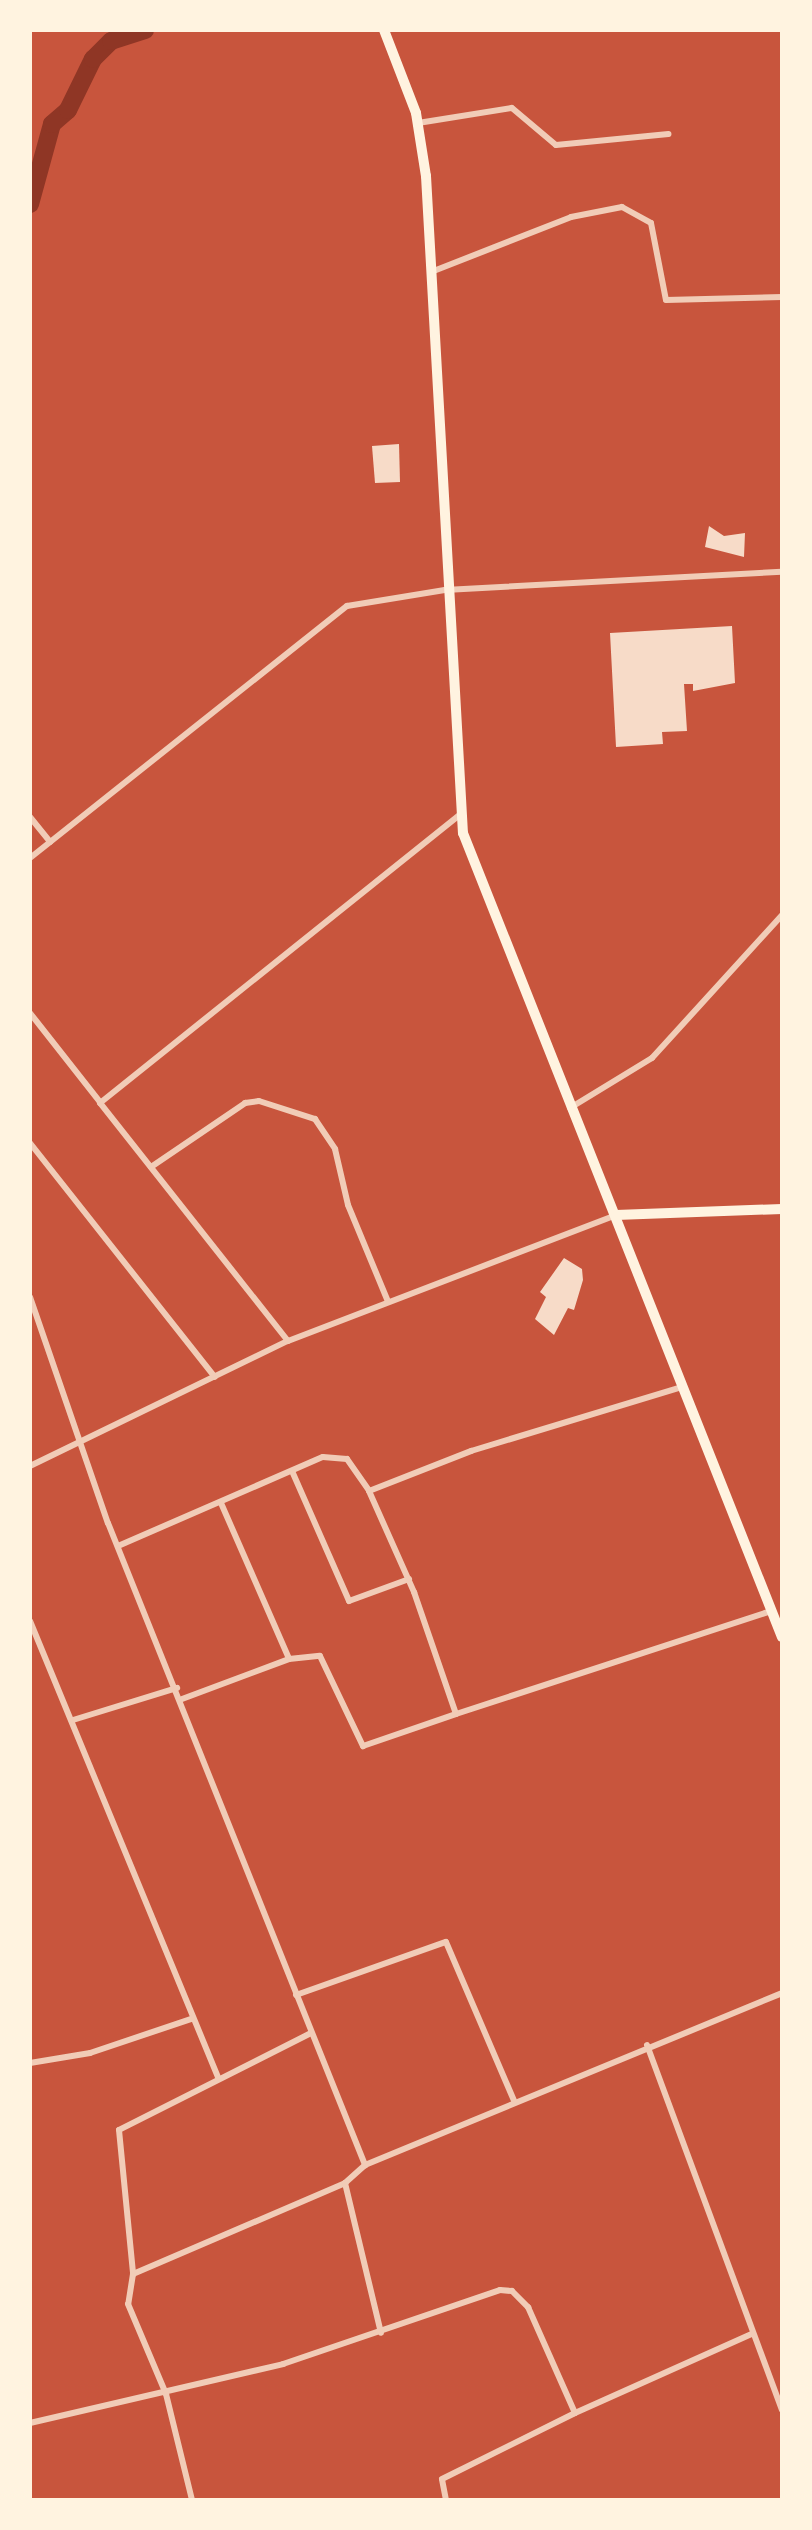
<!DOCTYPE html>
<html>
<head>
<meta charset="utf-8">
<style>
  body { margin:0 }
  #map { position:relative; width:812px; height:2530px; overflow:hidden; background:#c8553d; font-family:Montserrat,sans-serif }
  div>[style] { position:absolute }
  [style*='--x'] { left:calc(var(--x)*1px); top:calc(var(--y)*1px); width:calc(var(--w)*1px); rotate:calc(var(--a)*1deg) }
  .river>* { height:18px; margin:-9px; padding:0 9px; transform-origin:9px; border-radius:9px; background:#8f3625 }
  .building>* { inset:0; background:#f7dbc8 }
  .minor>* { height:6px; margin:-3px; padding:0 3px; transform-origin:3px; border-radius:3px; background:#f1ccb7 }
  .primary>* { height:10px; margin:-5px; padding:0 5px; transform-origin:5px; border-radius:5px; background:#fff3e0 }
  span { translate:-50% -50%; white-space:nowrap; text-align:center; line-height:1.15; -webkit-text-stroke:8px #fff3e0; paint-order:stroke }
  .frame { position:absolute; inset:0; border:32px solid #fff3e0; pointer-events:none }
</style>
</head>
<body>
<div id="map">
  <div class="river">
    <div style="--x:30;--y:204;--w:83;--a:-74.6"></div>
    <div style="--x:52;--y:124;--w:21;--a:-41"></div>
    <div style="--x:68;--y:110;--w:57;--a:-63.9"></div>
    <div style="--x:93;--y:59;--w:25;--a:-45"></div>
    <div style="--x:111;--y:41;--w:36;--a:-18"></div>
  </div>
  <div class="building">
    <div style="clip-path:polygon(399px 444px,400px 482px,375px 483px,372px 446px)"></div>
    <div style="clip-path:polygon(709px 526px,724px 536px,745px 533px,744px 557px,705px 547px)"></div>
    <div style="clip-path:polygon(732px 626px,735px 683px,693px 691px,693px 684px,684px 684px,687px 731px,662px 732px,663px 744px,616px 747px,610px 633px)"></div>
    <div style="clip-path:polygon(564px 1258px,582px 1269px,583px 1280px,574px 1310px,568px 1308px,554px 1335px,535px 1319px,546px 1297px,540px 1292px)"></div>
  </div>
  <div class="minor">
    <div style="--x:418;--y:123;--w:95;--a:-9.1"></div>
    <div style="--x:512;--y:108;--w:57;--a:40.1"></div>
    <div style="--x:556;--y:145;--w:113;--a:-5.6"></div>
    <div style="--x:431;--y:272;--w:150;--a:-21.4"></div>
    <div style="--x:571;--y:217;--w:52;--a:-11.1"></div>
    <div style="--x:622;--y:207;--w:33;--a:29"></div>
    <div style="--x:651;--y:223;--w:78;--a:79"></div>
    <div style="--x:666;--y:300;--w:116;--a:-1.5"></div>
    <div style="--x:30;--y:817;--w:32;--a:51"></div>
    <div style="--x:30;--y:858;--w:405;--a:-38.5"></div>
    <div style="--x:347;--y:606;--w:99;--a:-9.3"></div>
    <div style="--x:445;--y:590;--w:337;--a:-3.1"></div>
    <div style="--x:30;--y:1013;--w:113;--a:51.8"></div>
    <div style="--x:570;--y:1108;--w:96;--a:-31.4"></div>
    <div style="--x:652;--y:1058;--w:193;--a:-47.7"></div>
    <div style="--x:30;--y:1143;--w:298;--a:51.7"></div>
    <div style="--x:151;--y:1167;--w:114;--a:-34.2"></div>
    <div style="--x:245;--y:1103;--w:14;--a:-8"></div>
    <div style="--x:259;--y:1101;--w:59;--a:17.8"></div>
    <div style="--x:315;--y:1119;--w:36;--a:56"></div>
    <div style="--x:335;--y:1149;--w:57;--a:76.9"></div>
    <div style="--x:348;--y:1205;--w:102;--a:67.5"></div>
    <div style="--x:30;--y:1297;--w:239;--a:71"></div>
    <div style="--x:108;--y:1523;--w:692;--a:68.18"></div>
    <div style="--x:365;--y:2165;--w:451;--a:-22.4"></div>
    <div style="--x:288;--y:1341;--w:303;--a:-128.3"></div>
    <div style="--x:100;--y:1103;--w:460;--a:-38.7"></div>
    <div style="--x:30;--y:1466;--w:287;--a:-25.9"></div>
    <div style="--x:288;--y:1341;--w:351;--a:-21"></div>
    <div style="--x:292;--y:1471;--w:142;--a:66.3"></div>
    <div style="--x:349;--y:1601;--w:64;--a:-20.1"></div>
    <div style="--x:369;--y:1491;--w:111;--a:66"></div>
    <div style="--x:414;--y:1592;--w:129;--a:71"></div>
    <div style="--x:456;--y:1714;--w:332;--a:-18.1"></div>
    <div style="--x:221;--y:1503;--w:170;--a:66.4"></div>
    <div style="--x:118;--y:1546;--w:223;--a:-23.5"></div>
    <div style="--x:323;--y:1457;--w:24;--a:5"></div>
    <div style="--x:347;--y:1459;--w:39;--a:55"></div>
    <div style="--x:369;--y:1491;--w:110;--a:-21.4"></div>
    <div style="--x:471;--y:1451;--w:220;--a:-16.9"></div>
    <div style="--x:30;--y:1621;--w:493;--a:67.6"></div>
    <div style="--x:182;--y:1699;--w:114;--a:-20.5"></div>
    <div style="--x:289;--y:1659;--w:31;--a:-6"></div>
    <div style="--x:320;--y:1656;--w:100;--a:64.5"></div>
    <div style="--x:363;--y:1746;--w:98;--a:-19"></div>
    <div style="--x:73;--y:1720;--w:109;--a:-17.1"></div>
    <div style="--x:296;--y:1995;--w:159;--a:-19.5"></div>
    <div style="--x:446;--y:1942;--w:173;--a:66.8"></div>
    <div style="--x:311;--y:2033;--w:215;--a:153.2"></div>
    <div style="--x:119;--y:2130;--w:145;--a:84.4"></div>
    <div style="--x:133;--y:2274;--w:231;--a:-23.2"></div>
    <div style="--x:345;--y:2183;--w:27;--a:-42"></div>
    <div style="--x:647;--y:2045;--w:389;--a:69.7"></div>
    <div style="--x:30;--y:2063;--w:61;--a:-9.5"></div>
    <div style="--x:90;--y:2053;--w:107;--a:-18.6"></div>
    <div style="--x:345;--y:2183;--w:154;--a:76.5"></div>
    <div style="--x:133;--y:2274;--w:30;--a:99"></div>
    <div style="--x:128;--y:2304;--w:98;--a:67.1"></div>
    <div style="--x:166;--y:2394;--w:109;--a:76.2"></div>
    <div style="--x:30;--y:2423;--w:260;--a:-13.1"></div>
    <div style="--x:283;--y:2364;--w:229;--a:-18.8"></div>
    <div style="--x:500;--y:2290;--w:12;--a:5"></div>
    <div style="--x:512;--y:2291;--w:23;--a:45"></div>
    <div style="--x:528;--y:2307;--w:116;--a:66.1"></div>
    <div style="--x:575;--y:2413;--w:194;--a:-24.1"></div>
    <div style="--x:446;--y:2500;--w:21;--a:-101"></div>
    <div style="--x:442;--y:2479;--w:148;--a:-26.4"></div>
  </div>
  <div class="primary">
    <div style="--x:384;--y:30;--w:89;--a:68.9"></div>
    <div style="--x:416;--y:113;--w:64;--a:81"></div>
    <div style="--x:426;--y:176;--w:658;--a:86.78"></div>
    <div style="--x:463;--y:833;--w:865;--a:68.36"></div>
    <div style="--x:616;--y:1215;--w:166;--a:-2.1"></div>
  </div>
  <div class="frame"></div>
</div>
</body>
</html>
